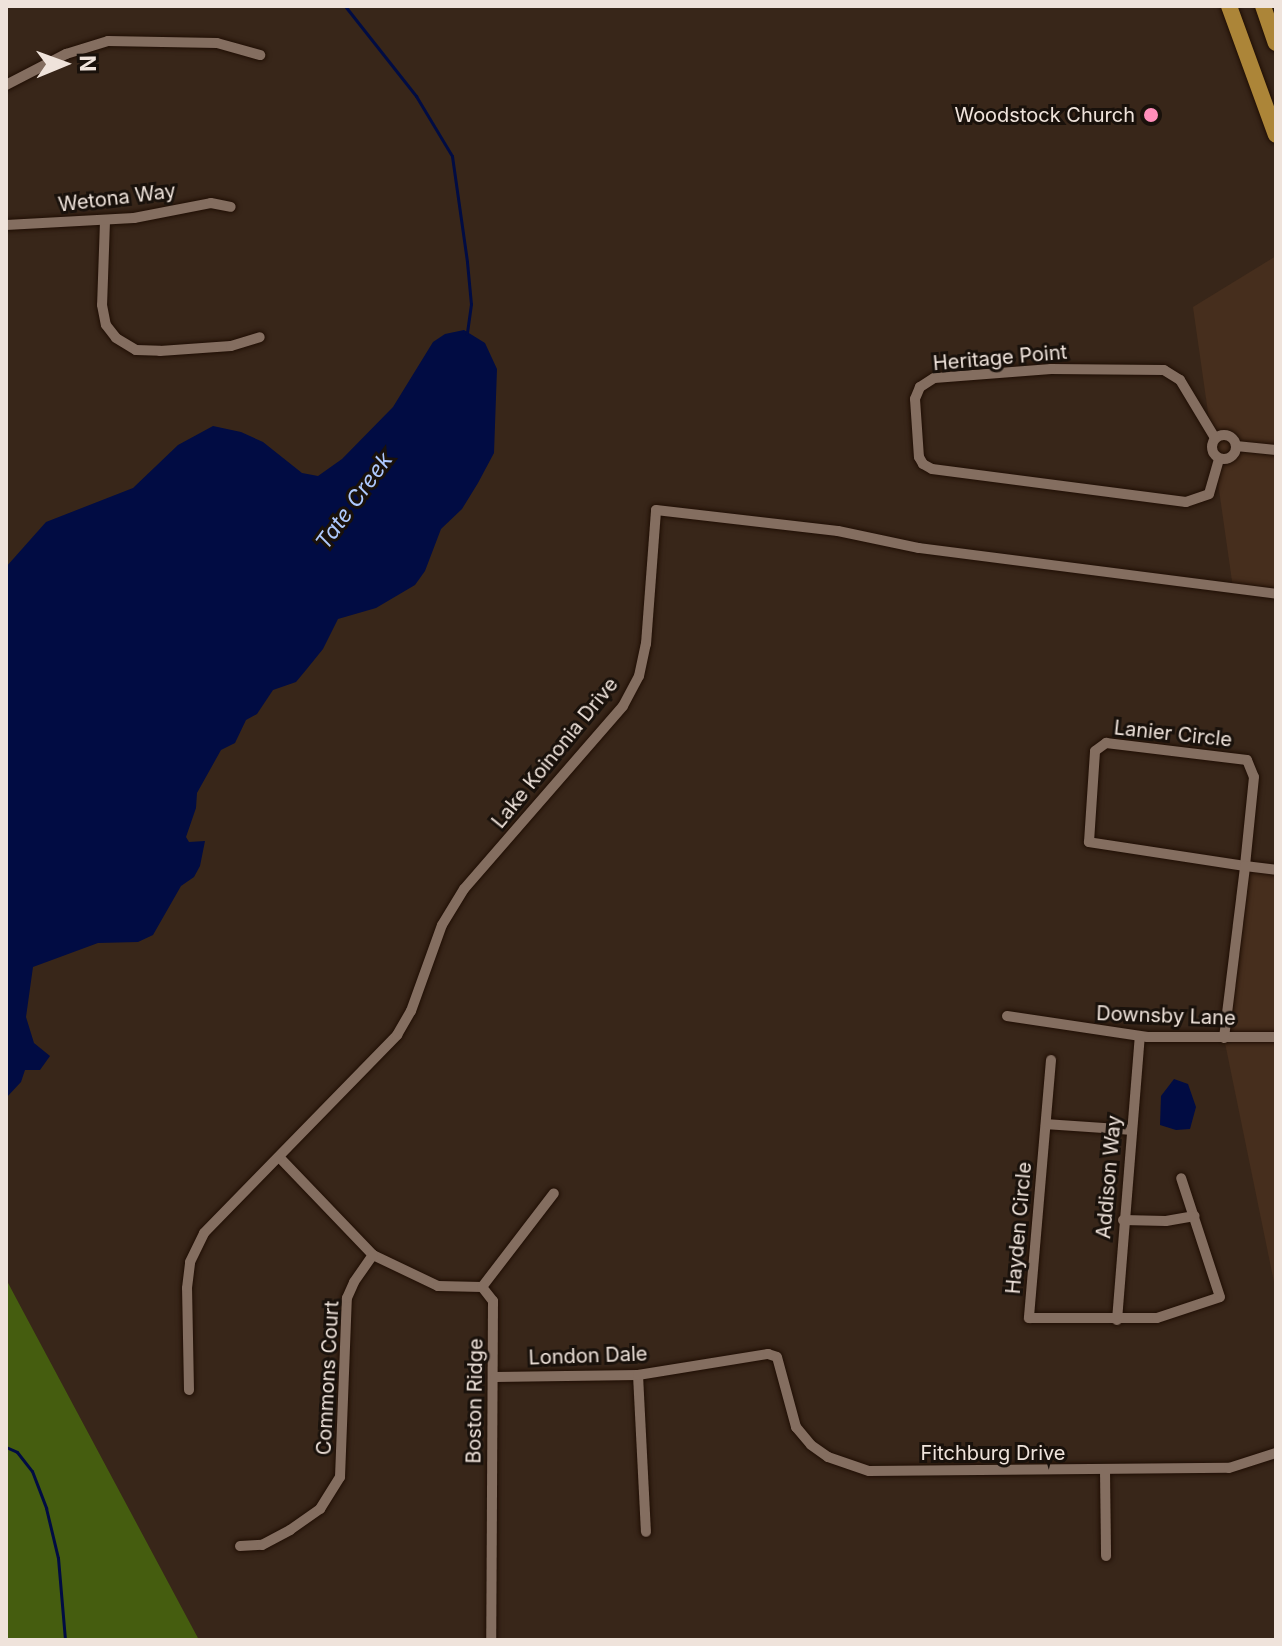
<!DOCTYPE html>
<html>
<head>
<meta charset="utf-8">
<style>
  body { margin:0 }
  #map { position:relative; width:1282px; height:1646px; overflow:hidden; background:#382619; font-family:Inter,sans-serif }
  div>[style] { position:absolute }
  [style*='--x'] { left:calc(var(--x)*1px); top:calc(var(--y)*1px); width:calc(var(--w)*1px); rotate:calc(var(--a)*1deg) }
  .built>* { inset:0; background:#462e1d }
  .forest>* { inset:0; background:#455d0f }
  .water>* { inset:0; background:#010c43 }
  .stream>* { height:3px; margin:-1.5px; padding:0 1.5px; transform-origin:1.5px; border-radius:1.5px; background:#010c43 }
  .roads { filter:drop-shadow(0 0 2px #1f0e04) drop-shadow(0 0 2px #1f0e04) }
  .minor>* { height:10px; margin:-5px; padding:0 5px; transform-origin:5px; border-radius:5px; background:#846e60 }
  .minor>.ring { margin:-5px; padding:0; box-sizing:content-box; background:none; border:10px solid #846e60; border-radius:50% }
  .primary>* { height:16px; margin:-8px; padding:0 8px; transform-origin:8px; border-radius:8px; background:#ac8538 }
  .dots>* { width:22px; height:22px; translate:-50% -50%; box-sizing:border-box; border:4px solid #19110b; border-radius:50% }
  span { translate:-50% -50%; white-space:nowrap; text-align:center; line-height:1.15; -webkit-text-stroke:6px #19110b; paint-order:stroke }
  .poi-label { font-size:20px; color:#efe3db }
  .right { translate:-100% -50%; text-align:right }
  .street-label { font-size:20px; color:#efe3db }
  .water-label { font-size:22px; color:#aec9fe; font-style:italic }
  .frame { position:absolute; inset:0; border:8px solid #efe3db; pointer-events:none }
  .north { position:absolute; left:24px; top:24px; width:80px; height:80px; -webkit-text-stroke:6px #19110b; paint-order:stroke; rotate:89deg; font-size:22px; font-weight:700; line-height:32px; text-align:center; color:#efe3db }
  .north::after { content:''; display:block; margin:auto; width:28px; height:36px; background:#efe3db; clip-path:polygon(50% 0,100% 100%,50% 72%,0 100%) }
</style>
</head>
<body>
<div id="map">
  <div class="built">
    <div style="clip-path:polygon(1276px 256px,1276px 593px,1233px 588px,1193px 307px)"></div>
    <div style="clip-path:polygon(1245px 866px,1276px 870px,1275px 1287px,1224px 1038px)"></div>
  </div>
  <div class="forest">
    <div style="clip-path:polygon(6px 1279px,16px 1298px,199px 1640px,6px 1640px)"></div>
  </div>
  <div class="water">
    <div style="clip-path:polygon(464px 330px,485px 343px,497px 369px,494px 453px,478px 483px,462px 509px,441px 529px,425px 571px,415px 585px,376px 608px,338px 619px,323px 649px,306px 670px,296px 682px,273px 690px,257px 714px,246px 720px,235px 743px,221px 750px,197px 793px,196px 808px,186px 837px,189px 842px,205px 841px,200px 866px,194px 877px,181px 886px,153px 935px,138px 942px,98px 943px,33px 967px,26px 1017px,34px 1043px,50px 1056px,40px 1070px,25px 1070px,21px 1082px,6px 1098px,6px 567px,46px 522px,133px 488px,178px 445px,213px 426px,241px 432px,263px 442px,302px 473px,318px 476px,342px 459px,393px 407px,433px 342px,445px 334px)"></div>
    <div style="clip-path:polygon(1174px 1079px,1188px 1084px,1196px 1107px,1190px 1129px,1176px 1130px,1160px 1125px,1161px 1096px)"></div>
  </div>
  <div class="stream">
    <div style="--x:345;--y:6;--w:115;--a:51.7"></div>
    <div style="--x:416;--y:96;--w:70;--a:59"></div>
    <div style="--x:452;--y:156;--w:107;--a:81.9"></div>
    <div style="--x:467;--y:262;--w:42;--a:84.6"></div>
    <div style="--x:471;--y:304;--w:30;--a:98"></div>
    <div style="--x:6;--y:1447;--w:12;--a:24"></div>
    <div style="--x:17;--y:1452;--w:24;--a:52"></div>
    <div style="--x:32;--y:1471;--w:40;--a:69"></div>
    <div style="--x:46;--y:1508;--w:51;--a:76.5"></div>
    <div style="--x:58;--y:1558;--w:82;--a:85.1"></div>
  </div>
  <div class="roads">
    <div class="minor">
      <div style="--x:6;--y:85;--w:68;--a:-27.3"></div>
      <div style="--x:66;--y:54;--w:44;--a:-17.2"></div>
      <div style="--x:108;--y:41;--w:109;--a:1.1"></div>
      <div style="--x:217;--y:43;--w:45;--a:15.6"></div>
      <div style="--x:105;--y:221;--w:84;--a:92"></div>
      <div style="--x:102;--y:305;--w:20;--a:79"></div>
      <div style="--x:106;--y:325;--w:16;--a:52"></div>
      <div style="--x:116;--y:338;--w:23;--a:31"></div>
      <div style="--x:136;--y:350;--w:24;--a:2"></div>
      <div style="--x:160;--y:351;--w:71;--a:-4"></div>
      <div style="--x:231;--y:346;--w:30;--a:-17"></div>
      <div style="--x:6;--y:225;--w:128;--a:-3.1"></div>
      <div style="--x:134;--y:218;--w:78;--a:-11"></div>
      <div style="--x:211;--y:203;--w:20;--a:11"></div>
      <div class="ring" style="left:1212px;top:435px;width:14px;height:14px"></div>
      <div style="--x:1215;--y:438;--w:68;--a:-121.1"></div>
      <div style="--x:1180;--y:380;--w:19;--a:-148"></div>
      <div style="--x:1164;--y:370;--w:113;--a:-179.5"></div>
      <div style="--x:1051;--y:369;--w:117;--a:175.6"></div>
      <div style="--x:934;--y:378;--w:17;--a:147"></div>
      <div style="--x:920;--y:387;--w:13;--a:113"></div>
      <div style="--x:915;--y:399;--w:58;--a:86.1"></div>
      <div style="--x:919;--y:457;--w:8;--a:60"></div>
      <div style="--x:923;--y:464;--w:10;--a:29"></div>
      <div style="--x:932;--y:469;--w:256;--a:7.4"></div>
      <div style="--x:1186;--y:502;--w:24;--a:-19"></div>
      <div style="--x:1209;--y:494;--w:36;--a:-74"></div>
      <div style="--x:1236;--y:446;--w:40;--a:5.7"></div>
      <div style="--x:1106;--y:743;--w:142;--a:6.9"></div>
      <div style="--x:1247;--y:760;--w:18;--a:68"></div>
      <div style="--x:1254;--y:777;--w:89;--a:95.8"></div>
      <div style="--x:1245;--y:866;--w:158;--a:-171.3"></div>
      <div style="--x:1089;--y:842;--w:91;--a:-86.2"></div>
      <div style="--x:1095;--y:751;--w:14;--a:-36"></div>
      <div style="--x:1007;--y:1016;--w:142;--a:8.5"></div>
      <div style="--x:1147;--y:1037;--w:129;--a:0"></div>
      <div style="--x:1224;--y:1038;--w:173;--a:-83"></div>
      <div style="--x:1245;--y:866;--w:31;--a:7"></div>
      <div style="--x:1051;--y:1060;--w:259;--a:94.9"></div>
      <div style="--x:1029;--y:1318;--w:128;--a:0"></div>
      <div style="--x:1157;--y:1318;--w:66;--a:-18.4"></div>
      <div style="--x:1220;--y:1297;--w:125;--a:-108.1"></div>
      <div style="--x:1046;--y:1124;--w:86;--a:4"></div>
      <div style="--x:280;--y:1158;--w:134;--a:46.2"></div>
      <div style="--x:373;--y:1255;--w:72;--a:25.5"></div>
      <div style="--x:438;--y:1286;--w:44;--a:1.3"></div>
      <div style="--x:1123;--y:1220;--w:43;--a:1.3"></div>
      <div style="--x:1166;--y:1221;--w:29;--a:-10"></div>
      <div style="--x:482;--y:1287;--w:18;--a:52"></div>
      <div style="--x:493;--y:1301;--w:339;--a:90.3"></div>
      <div style="--x:482;--y:1287;--w:118;--a:-52.5"></div>
      <div style="--x:1117;--y:1320;--w:284;--a:-85.4"></div>
      <div style="--x:638;--y:1375;--w:157;--a:87.1"></div>
      <div style="--x:495;--y:1377;--w:143;--a:-0.8"></div>
      <div style="--x:638;--y:1375;--w:132;--a:-9.2"></div>
      <div style="--x:768;--y:1354;--w:9;--a:18"></div>
      <div style="--x:777;--y:1357;--w:73;--a:74.8"></div>
      <div style="--x:796;--y:1427;--w:23;--a:50"></div>
      <div style="--x:811;--y:1445;--w:21;--a:35"></div>
      <div style="--x:828;--y:1457;--w:43;--a:18.9"></div>
      <div style="--x:869;--y:1471;--w:360;--a:-0.5"></div>
      <div style="--x:1229;--y:1468;--w:49;--a:-17.7"></div>
      <div style="--x:189;--y:1390;--w:102;--a:-91.1"></div>
      <div style="--x:187;--y:1288;--w:26;--a:-83"></div>
      <div style="--x:190;--y:1262;--w:32;--a:-64"></div>
      <div style="--x:204;--y:1233;--w:277;--a:-45.7"></div>
      <div style="--x:397;--y:1035;--w:28;--a:-60"></div>
      <div style="--x:411;--y:1011;--w:91;--a:-70.2"></div>
      <div style="--x:442;--y:925;--w:42;--a:-58.6"></div>
      <div style="--x:464;--y:889;--w:242;--a:-49"></div>
      <div style="--x:623;--y:706;--w:34;--a:-62"></div>
      <div style="--x:639;--y:676;--w:33;--a:-78"></div>
      <div style="--x:646;--y:644;--w:134;--a:-85.7"></div>
      <div style="--x:656;--y:510;--w:183;--a:6.6"></div>
      <div style="--x:838;--y:531;--w:83;--a:11.9"></div>
      <div style="--x:919;--y:548;--w:360;--a:7.3"></div>
      <div style="--x:1105;--y:1470;--w:86;--a:89.3"></div>
      <div style="--x:240;--y:1546;--w:22;--a:-3"></div>
      <div style="--x:262;--y:1545;--w:32;--a:-28"></div>
      <div style="--x:290;--y:1530;--w:37;--a:-35"></div>
      <div style="--x:320;--y:1509;--w:38;--a:-58"></div>
      <div style="--x:340;--y:1477;--w:179;--a:-87.8"></div>
      <div style="--x:347;--y:1298;--w:17;--a:-66"></div>
      <div style="--x:354;--y:1282;--w:33;--a:-55"></div>
    </div>
    <div class="primary">
      <div style="--x:1229;--y:6;--w:137;--a:70"></div>
      <div style="--x:1263;--y:6;--w:39;--a:71"></div>
    </div>
  </div>
  <div class="dots">
    <div style="left:1151px;top:115px;background:#ff8eba"></div>
  </div>
  <div class="poi-label">
    <span class="right" style="left:1135px;top:115px">Woodstock Church</span>
  </div>
  <div class="street-label">
    <span style="left:117px;top:198px;rotate:-7deg">Wetona Way</span>
    <span style="left:1000px;top:358px;rotate:-5deg">Heritage Point</span>
    <span style="left:1173px;top:734px;rotate:6deg">Lanier Circle</span>
    <span style="left:555px;top:753px;rotate:-51deg">Lake Koinonia Drive</span>
    <span style="left:1166px;top:1016px;rotate:2deg">Downsby Lane</span>
    <span style="left:1109px;top:1177px;rotate:-85deg">Addison Way</span>
    <span style="left:1019px;top:1228px;rotate:-85deg">Hayden Circle</span>
    <span style="left:588px;top:1356px;rotate:-2deg">London Dale</span>
    <span style="left:328px;top:1378px;rotate:-87deg">Commons Court</span>
    <span style="left:475px;top:1401px;rotate:-89deg">Boston Ridge</span>
    <span style="left:993px;top:1453px">Fitchburg Drive</span>
  </div>
  <div class="water-label">
    <span style="left:354px;top:501px;rotate:-54deg">Tate Creek</span>
  </div>
  <div class="frame"></div>
  <div class="north">N</div>
</div>
</body>
</html>
